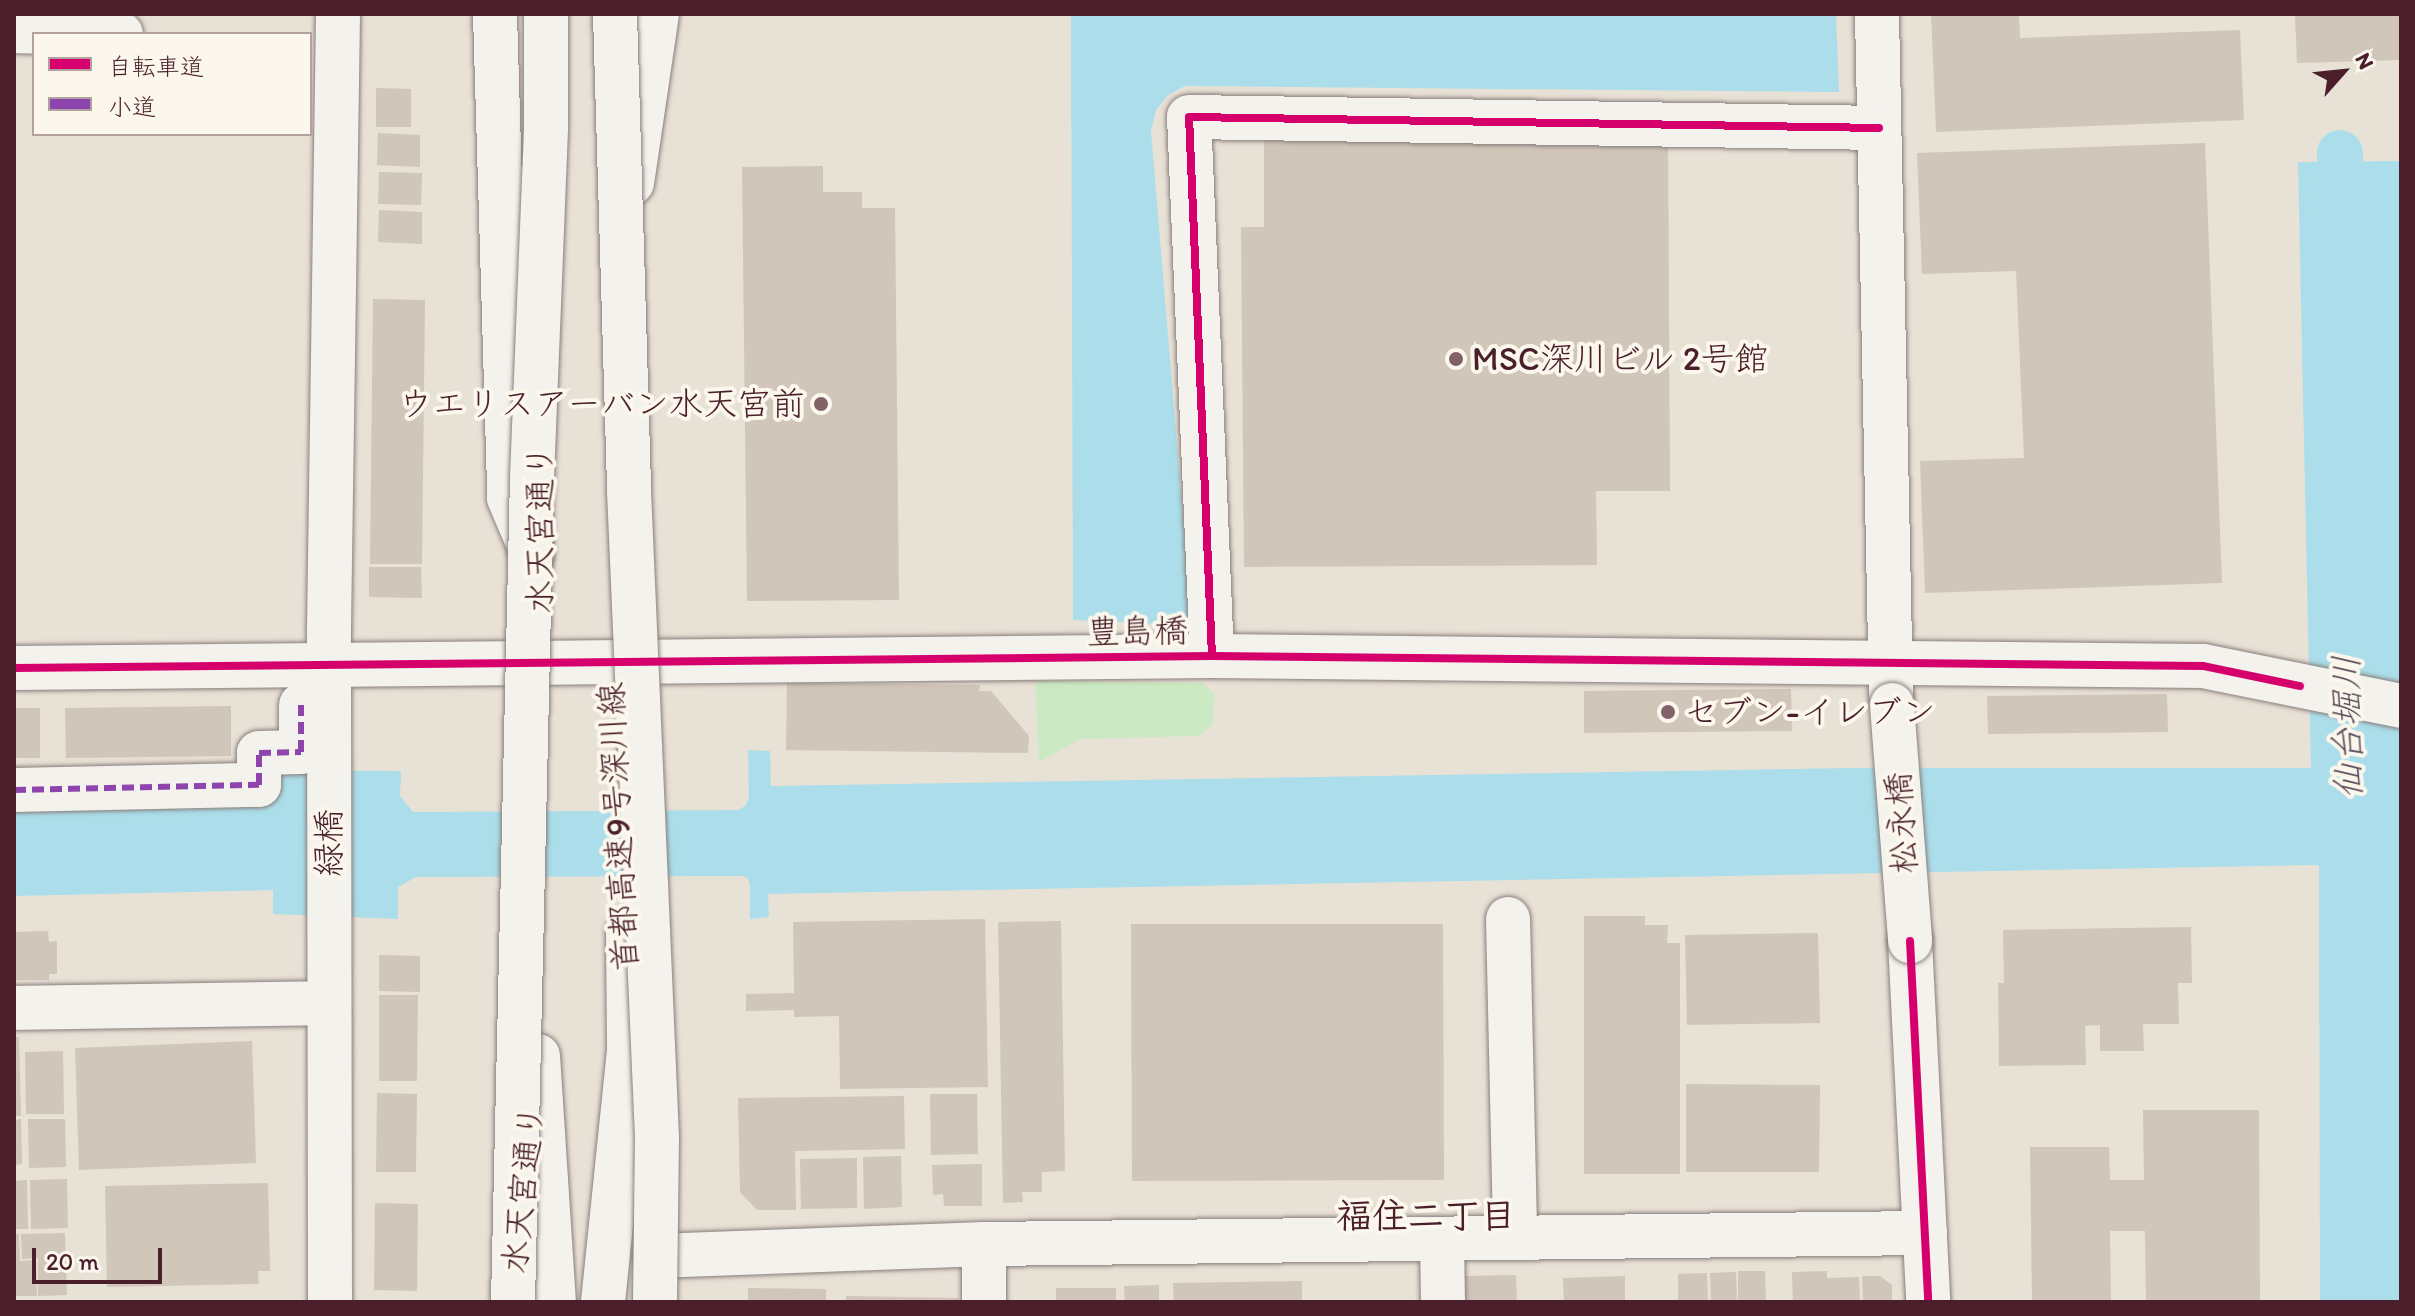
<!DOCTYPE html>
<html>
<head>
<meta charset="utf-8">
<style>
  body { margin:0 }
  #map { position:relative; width:2415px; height:1316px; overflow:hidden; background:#e8e1d6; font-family:Itim,"Klee One",sans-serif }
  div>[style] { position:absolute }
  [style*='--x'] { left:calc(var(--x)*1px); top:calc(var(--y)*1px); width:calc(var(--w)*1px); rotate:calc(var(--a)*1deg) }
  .green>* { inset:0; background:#cbe9c3 }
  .water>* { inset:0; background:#abdeea }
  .canal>* { height:46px; margin:-23px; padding:0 23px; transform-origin:23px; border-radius:23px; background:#abdeea }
  .building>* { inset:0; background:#d0c6b9 }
  .roads { filter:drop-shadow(0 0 2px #897e7b) drop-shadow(0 0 2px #897e7b) }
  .minor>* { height:44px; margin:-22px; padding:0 22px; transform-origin:22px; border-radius:22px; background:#f4f2ed }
  .major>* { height:44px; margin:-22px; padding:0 22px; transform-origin:22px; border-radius:22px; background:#f4f2ed }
  .highway>* { height:44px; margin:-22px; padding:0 22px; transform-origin:22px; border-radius:22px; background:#f4f2ed }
  .bridges { filter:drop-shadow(0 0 2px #897e7b) drop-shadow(0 0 2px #897e7b) }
  .minor-bridge>* { height:44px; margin:-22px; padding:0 22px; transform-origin:22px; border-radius:22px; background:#f4f2ed }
  .highway-bridge>* { height:44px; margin:-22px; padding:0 22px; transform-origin:22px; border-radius:22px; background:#f4f2ed }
  .quiet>* { height:6px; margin-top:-3px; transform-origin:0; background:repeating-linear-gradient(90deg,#8e44ad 0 12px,transparent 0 18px) }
  .cycleway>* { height:8px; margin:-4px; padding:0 4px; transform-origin:4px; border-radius:4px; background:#d6006c }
  .dots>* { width:22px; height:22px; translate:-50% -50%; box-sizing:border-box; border:4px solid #fbf7ec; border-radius:50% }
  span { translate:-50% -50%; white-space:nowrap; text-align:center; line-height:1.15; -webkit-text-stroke:8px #fbf7ec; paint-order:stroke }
  .poi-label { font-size:34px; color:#4a1f2b }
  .left { translate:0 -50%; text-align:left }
  .right { translate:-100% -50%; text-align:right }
  .street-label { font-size:34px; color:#4a1f2b }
  .water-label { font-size:36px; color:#5c4e5d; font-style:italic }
  .neighbourhood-label { font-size:36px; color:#4a1f2b; font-weight:700 }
  .frame { position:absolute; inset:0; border:16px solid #4a1f2b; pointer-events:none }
  .legend { position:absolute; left:32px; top:32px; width:280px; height:104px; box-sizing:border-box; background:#fbf7ec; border:2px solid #b4a19f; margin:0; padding:10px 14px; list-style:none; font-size:24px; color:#4a1f2b }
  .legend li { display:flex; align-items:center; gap:16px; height:40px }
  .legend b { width:40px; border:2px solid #b4a19f }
  .north { position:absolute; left:2303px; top:32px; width:80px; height:80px; -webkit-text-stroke:6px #fbf7ec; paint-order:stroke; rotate:63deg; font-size:22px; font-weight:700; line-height:32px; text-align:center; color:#4a1f2b }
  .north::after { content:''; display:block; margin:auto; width:28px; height:36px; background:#4a1f2b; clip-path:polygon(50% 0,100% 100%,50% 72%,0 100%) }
  .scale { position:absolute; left:32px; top:1248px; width:130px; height:36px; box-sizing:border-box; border:4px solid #4a1f2b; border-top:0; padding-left:10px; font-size:24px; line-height:28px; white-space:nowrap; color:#4a1f2b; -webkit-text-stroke:6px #fbf7ec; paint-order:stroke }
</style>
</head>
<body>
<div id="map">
  <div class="green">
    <div style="clip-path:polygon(1035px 681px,1203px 683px,1214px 694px,1213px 725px,1197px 736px,1081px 739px,1039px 762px)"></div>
  </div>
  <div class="water">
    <div style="clip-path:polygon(1071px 14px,1836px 14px,1839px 92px,1185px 86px,1168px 95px,1156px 110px,1151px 131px,1192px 625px,1073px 620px)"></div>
    <div style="clip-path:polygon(2401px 161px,2401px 1302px,2320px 1302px,2319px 865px,768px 894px,769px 917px,750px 919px,750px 884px,747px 877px,741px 876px,416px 877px,398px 887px,398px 919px,273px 914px,273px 890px,14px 896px,14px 799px,270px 770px,401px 771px,400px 796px,413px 812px,739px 810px,746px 805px,749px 797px,748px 750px,770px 751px,771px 786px,1851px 768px,2311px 768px,2298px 162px)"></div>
  </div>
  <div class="canal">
    <div style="--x:2340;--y:153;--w:72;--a:89.2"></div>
  </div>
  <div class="building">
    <div style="clip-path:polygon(1931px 14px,2019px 14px,2020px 38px,2240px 30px,2244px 120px,1936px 132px)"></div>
    <div style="clip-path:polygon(2295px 14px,2401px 14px,2401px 60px,2297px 63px)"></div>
    <div style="clip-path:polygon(376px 88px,411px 89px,411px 127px,376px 127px)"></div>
    <div style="clip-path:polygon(378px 133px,420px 135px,420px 167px,377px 165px)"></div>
    <div style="clip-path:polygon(1668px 136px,1670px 491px,1596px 491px,1597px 565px,1244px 567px,1241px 227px,1264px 227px,1264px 137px)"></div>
    <div style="clip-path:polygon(2205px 143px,2222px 583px,1925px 593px,1920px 461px,2024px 458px,2016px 271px,1922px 274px,1917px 153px)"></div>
    <div style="clip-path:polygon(823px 166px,823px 192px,862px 192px,862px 208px,895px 208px,899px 600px,747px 601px,742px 167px)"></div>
    <div style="clip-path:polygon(379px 172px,422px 173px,421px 205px,378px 204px)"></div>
    <div style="clip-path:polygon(379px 210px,422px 212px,422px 244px,378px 242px)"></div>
    <div style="clip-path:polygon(373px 299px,425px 300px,422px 564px,370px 564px)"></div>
    <div style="clip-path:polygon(369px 567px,421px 567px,422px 598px,369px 597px)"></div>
    <div style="clip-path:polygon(787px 683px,980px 685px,979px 691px,991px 691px,1029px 736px,1028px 753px,786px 750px)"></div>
    <div style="clip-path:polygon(1791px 689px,1792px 731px,1584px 733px,1584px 691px)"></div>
    <div style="clip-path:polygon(2167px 694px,2168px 732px,1988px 734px,1987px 696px)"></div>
    <div style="clip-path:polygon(231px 706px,231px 756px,66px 758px,65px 708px)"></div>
    <div style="clip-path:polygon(14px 708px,40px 708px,40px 758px,14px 758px)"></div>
    <div style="clip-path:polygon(1584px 916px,1645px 916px,1645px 925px,1668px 925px,1667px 943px,1680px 943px,1680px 1174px,1584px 1174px)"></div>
    <div style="clip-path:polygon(985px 919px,988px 1087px,840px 1089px,839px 1016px,794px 1017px,794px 1010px,746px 1011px,746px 994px,794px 993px,793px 922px)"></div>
    <div style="clip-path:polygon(1061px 921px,1065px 1171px,1042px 1172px,1042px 1192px,1022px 1192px,1023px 1202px,1003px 1203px,998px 922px)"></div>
    <div style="clip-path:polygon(1131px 924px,1443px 924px,1444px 1180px,1132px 1181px)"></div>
    <div style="clip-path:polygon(2191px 927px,2192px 983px,2178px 983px,2179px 1024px,2143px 1024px,2144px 1051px,2100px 1051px,2100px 1025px,2085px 1026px,2086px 1065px,1999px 1066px,1998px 983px,2004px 983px,2003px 930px)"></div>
    <div style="clip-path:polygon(48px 931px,49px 942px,57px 941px,57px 974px,49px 974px,49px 980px,14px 980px,14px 932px)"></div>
    <div style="clip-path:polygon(1818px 933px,1820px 1023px,1687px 1025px,1685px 935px)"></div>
    <div style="clip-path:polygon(379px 955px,420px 956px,420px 992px,379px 991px)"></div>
    <div style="clip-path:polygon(379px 995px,418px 995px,417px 1081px,379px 1081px)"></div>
    <div style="clip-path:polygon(14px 1037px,19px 1037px,21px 1116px,14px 1116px)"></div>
    <div style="clip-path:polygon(252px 1041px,256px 1163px,79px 1170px,75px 1048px)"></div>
    <div style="clip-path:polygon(63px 1051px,64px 1114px,26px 1114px,25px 1052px)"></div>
    <div style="clip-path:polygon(1686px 1084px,1820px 1085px,1819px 1172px,1686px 1172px)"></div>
    <div style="clip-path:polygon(377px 1093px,417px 1094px,416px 1172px,376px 1172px)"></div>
    <div style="clip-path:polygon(930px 1094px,977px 1094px,978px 1154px,931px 1155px)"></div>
    <div style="clip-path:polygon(904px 1096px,905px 1149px,795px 1151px,796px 1210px,757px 1210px,740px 1192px,738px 1098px)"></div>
    <div style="clip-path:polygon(2143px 1110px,2259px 1110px,2260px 1302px,2146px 1302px,2145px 1231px,2110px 1231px,2111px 1302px,2032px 1302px,2030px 1147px,2109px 1147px,2110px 1180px,2144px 1180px)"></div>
    <div style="clip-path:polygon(21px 1119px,22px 1164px,14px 1165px,14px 1120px)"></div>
    <div style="clip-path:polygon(28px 1119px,65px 1119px,66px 1167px,29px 1168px)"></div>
    <div style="clip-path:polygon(901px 1156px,902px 1207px,864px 1209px,863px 1157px)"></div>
    <div style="clip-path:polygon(857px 1158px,857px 1208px,801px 1209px,800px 1159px)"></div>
    <div style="clip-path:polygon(982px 1164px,982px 1206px,944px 1206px,943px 1194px,933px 1195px,932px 1165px)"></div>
    <div style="clip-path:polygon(67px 1179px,68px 1228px,31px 1229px,30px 1180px)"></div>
    <div style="clip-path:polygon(27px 1180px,28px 1229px,14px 1229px,14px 1181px)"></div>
    <div style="clip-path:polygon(268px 1183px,270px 1271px,258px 1271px,259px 1284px,107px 1287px,105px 1186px)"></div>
    <div style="clip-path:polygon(375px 1203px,418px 1204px,417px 1291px,374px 1290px)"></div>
    <div style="clip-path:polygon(65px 1233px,67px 1295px,38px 1296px,38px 1258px,22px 1259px,21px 1234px)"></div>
    <div style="clip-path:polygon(14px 1234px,19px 1234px,20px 1261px,36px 1260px,37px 1296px,14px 1296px)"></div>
    <div style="clip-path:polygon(1738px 1271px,1765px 1271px,1766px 1302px,1738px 1302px)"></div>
    <div style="clip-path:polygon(1827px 1271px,1827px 1278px,1859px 1277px,1860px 1302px,1793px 1302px,1792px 1272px)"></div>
    <div style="clip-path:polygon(1736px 1272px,1737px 1302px,1711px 1302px,1710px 1273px)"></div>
    <div style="clip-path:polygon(1707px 1273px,1708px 1302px,1678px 1302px,1678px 1274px)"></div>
    <div style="clip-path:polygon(1516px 1275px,1517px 1302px,1466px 1302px,1465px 1276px)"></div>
    <div style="clip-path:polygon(1625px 1276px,1625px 1302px,1564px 1302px,1563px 1278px)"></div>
    <div style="clip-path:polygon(1862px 1276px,1880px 1276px,1892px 1285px,1892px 1302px,1863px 1302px)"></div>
    <div style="clip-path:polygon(1302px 1281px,1302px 1302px,1174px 1302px,1173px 1283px)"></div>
    <div style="clip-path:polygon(1159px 1285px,1159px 1302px,1125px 1302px,1124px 1286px)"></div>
    <div style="clip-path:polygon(748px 1288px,826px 1289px,826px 1302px,748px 1302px)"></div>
    <div style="clip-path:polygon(1056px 1288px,1116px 1288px,1116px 1302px,1056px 1302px)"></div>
    <div style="clip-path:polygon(846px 1296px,959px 1298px,959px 1302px,846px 1302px)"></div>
  </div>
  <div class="roads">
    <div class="minor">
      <div style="--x:1877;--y:14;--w:680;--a:88.82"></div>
      <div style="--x:14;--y:31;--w:107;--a:1.6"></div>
      <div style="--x:1212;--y:656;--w:539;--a:-92.44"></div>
      <div style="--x:1189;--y:117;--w:690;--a:0.91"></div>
      <div style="--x:14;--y:668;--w:1198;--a:-0.57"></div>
      <div style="--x:1212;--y:656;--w:991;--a:0.58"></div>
      <div style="--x:2203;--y:666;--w:202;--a:11.4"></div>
      <div style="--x:14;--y:790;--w:245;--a:-1.2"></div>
      <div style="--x:259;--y:785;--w:32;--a:-90"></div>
      <div style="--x:259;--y:753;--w:42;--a:-1.4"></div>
      <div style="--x:301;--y:752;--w:47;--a:-90"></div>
      <div style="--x:1508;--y:919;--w:318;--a:88.7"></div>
      <div style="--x:1910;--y:941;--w:361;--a:87.1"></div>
      <div style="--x:14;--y:1008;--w:315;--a:-0.9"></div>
      <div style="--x:1442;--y:1239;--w:63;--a:89.1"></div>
      <div style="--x:657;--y:1256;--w:327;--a:-2.1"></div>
      <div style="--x:984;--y:1244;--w:941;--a:-0.67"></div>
      <div style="--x:330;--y:1302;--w:674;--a:-90.09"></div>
      <div style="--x:329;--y:628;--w:614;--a:-89.16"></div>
      <div style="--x:984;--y:1302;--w:58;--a:-90"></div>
    </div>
    <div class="major">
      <div style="--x:495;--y:14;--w:484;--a:88.3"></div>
      <div style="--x:509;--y:498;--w:59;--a:66.9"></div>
      <div style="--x:632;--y:183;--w:171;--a:-81.6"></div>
      <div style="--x:628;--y:932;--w:119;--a:89.5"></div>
      <div style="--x:629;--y:1051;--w:36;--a:82"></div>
    </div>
    <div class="highway">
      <div style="--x:538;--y:1056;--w:247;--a:86.3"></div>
      <div style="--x:603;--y:1302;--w:252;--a:-84.1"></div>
    </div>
  </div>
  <div class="bridges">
    <div class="minor-bridge">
      <div style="--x:1892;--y:705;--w:237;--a:85.6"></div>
    </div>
    <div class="highway-bridge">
      <div style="--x:615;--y:14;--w:477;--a:88.3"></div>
      <div style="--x:629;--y:491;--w:647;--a:87.52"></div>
      <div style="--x:657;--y:1137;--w:165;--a:90.7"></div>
      <div style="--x:513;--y:1302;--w:824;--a:-88.68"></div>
      <div style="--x:532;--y:478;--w:353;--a:-87.7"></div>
      <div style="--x:546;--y:125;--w:111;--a:-90"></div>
    </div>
  </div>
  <div class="quiet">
    <div style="--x:14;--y:790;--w:245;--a:-1.2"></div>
    <div style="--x:259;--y:785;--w:32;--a:-90"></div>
    <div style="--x:259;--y:753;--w:42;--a:-1.4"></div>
    <div style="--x:301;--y:752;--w:47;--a:-90"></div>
  </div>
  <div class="cycleway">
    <div style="--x:1212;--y:656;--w:539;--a:-92.44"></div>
    <div style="--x:1189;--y:117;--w:690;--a:0.91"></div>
    <div style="--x:14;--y:668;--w:1198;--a:-0.57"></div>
    <div style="--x:1212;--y:656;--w:991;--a:0.58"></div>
    <div style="--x:2203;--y:666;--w:99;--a:11.7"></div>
    <div style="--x:1910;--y:941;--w:361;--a:87.1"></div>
  </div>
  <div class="dots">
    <div style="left:1456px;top:359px;background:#816367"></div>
    <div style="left:821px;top:404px;background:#816367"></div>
    <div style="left:1668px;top:712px;background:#816367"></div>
  </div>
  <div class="poi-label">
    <span class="left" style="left:1472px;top:359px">MSC深川ビル 2号館</span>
    <span class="right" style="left:805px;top:404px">ウエリスアーバン水天宮前</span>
    <span class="left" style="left:1684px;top:712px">セブン-イレブン</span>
  </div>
  <div class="street-label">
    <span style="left:540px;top:529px;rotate:-90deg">水天宮通り</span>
    <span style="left:1137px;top:631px;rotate:-1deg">豊島橋</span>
    <span style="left:1901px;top:823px;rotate:-94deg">松永橋</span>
    <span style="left:618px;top:827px;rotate:-93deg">首都高速9号深川線</span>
    <span style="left:329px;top:843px;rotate:-90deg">緑橋</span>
    <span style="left:523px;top:1189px;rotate:-84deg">水天宮通り</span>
  </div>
  <div class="water-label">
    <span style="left:2347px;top:727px;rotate:-91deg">仙台堀川</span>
  </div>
  <div class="neighbourhood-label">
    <span style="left:1426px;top:1216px">福住二丁目</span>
  </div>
  <div class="frame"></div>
  <ul class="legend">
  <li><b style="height:10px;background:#d6006c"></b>自転車道</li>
  <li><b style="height:10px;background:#8e44ad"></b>小道</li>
  </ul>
  <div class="north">N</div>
  <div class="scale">20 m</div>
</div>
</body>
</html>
